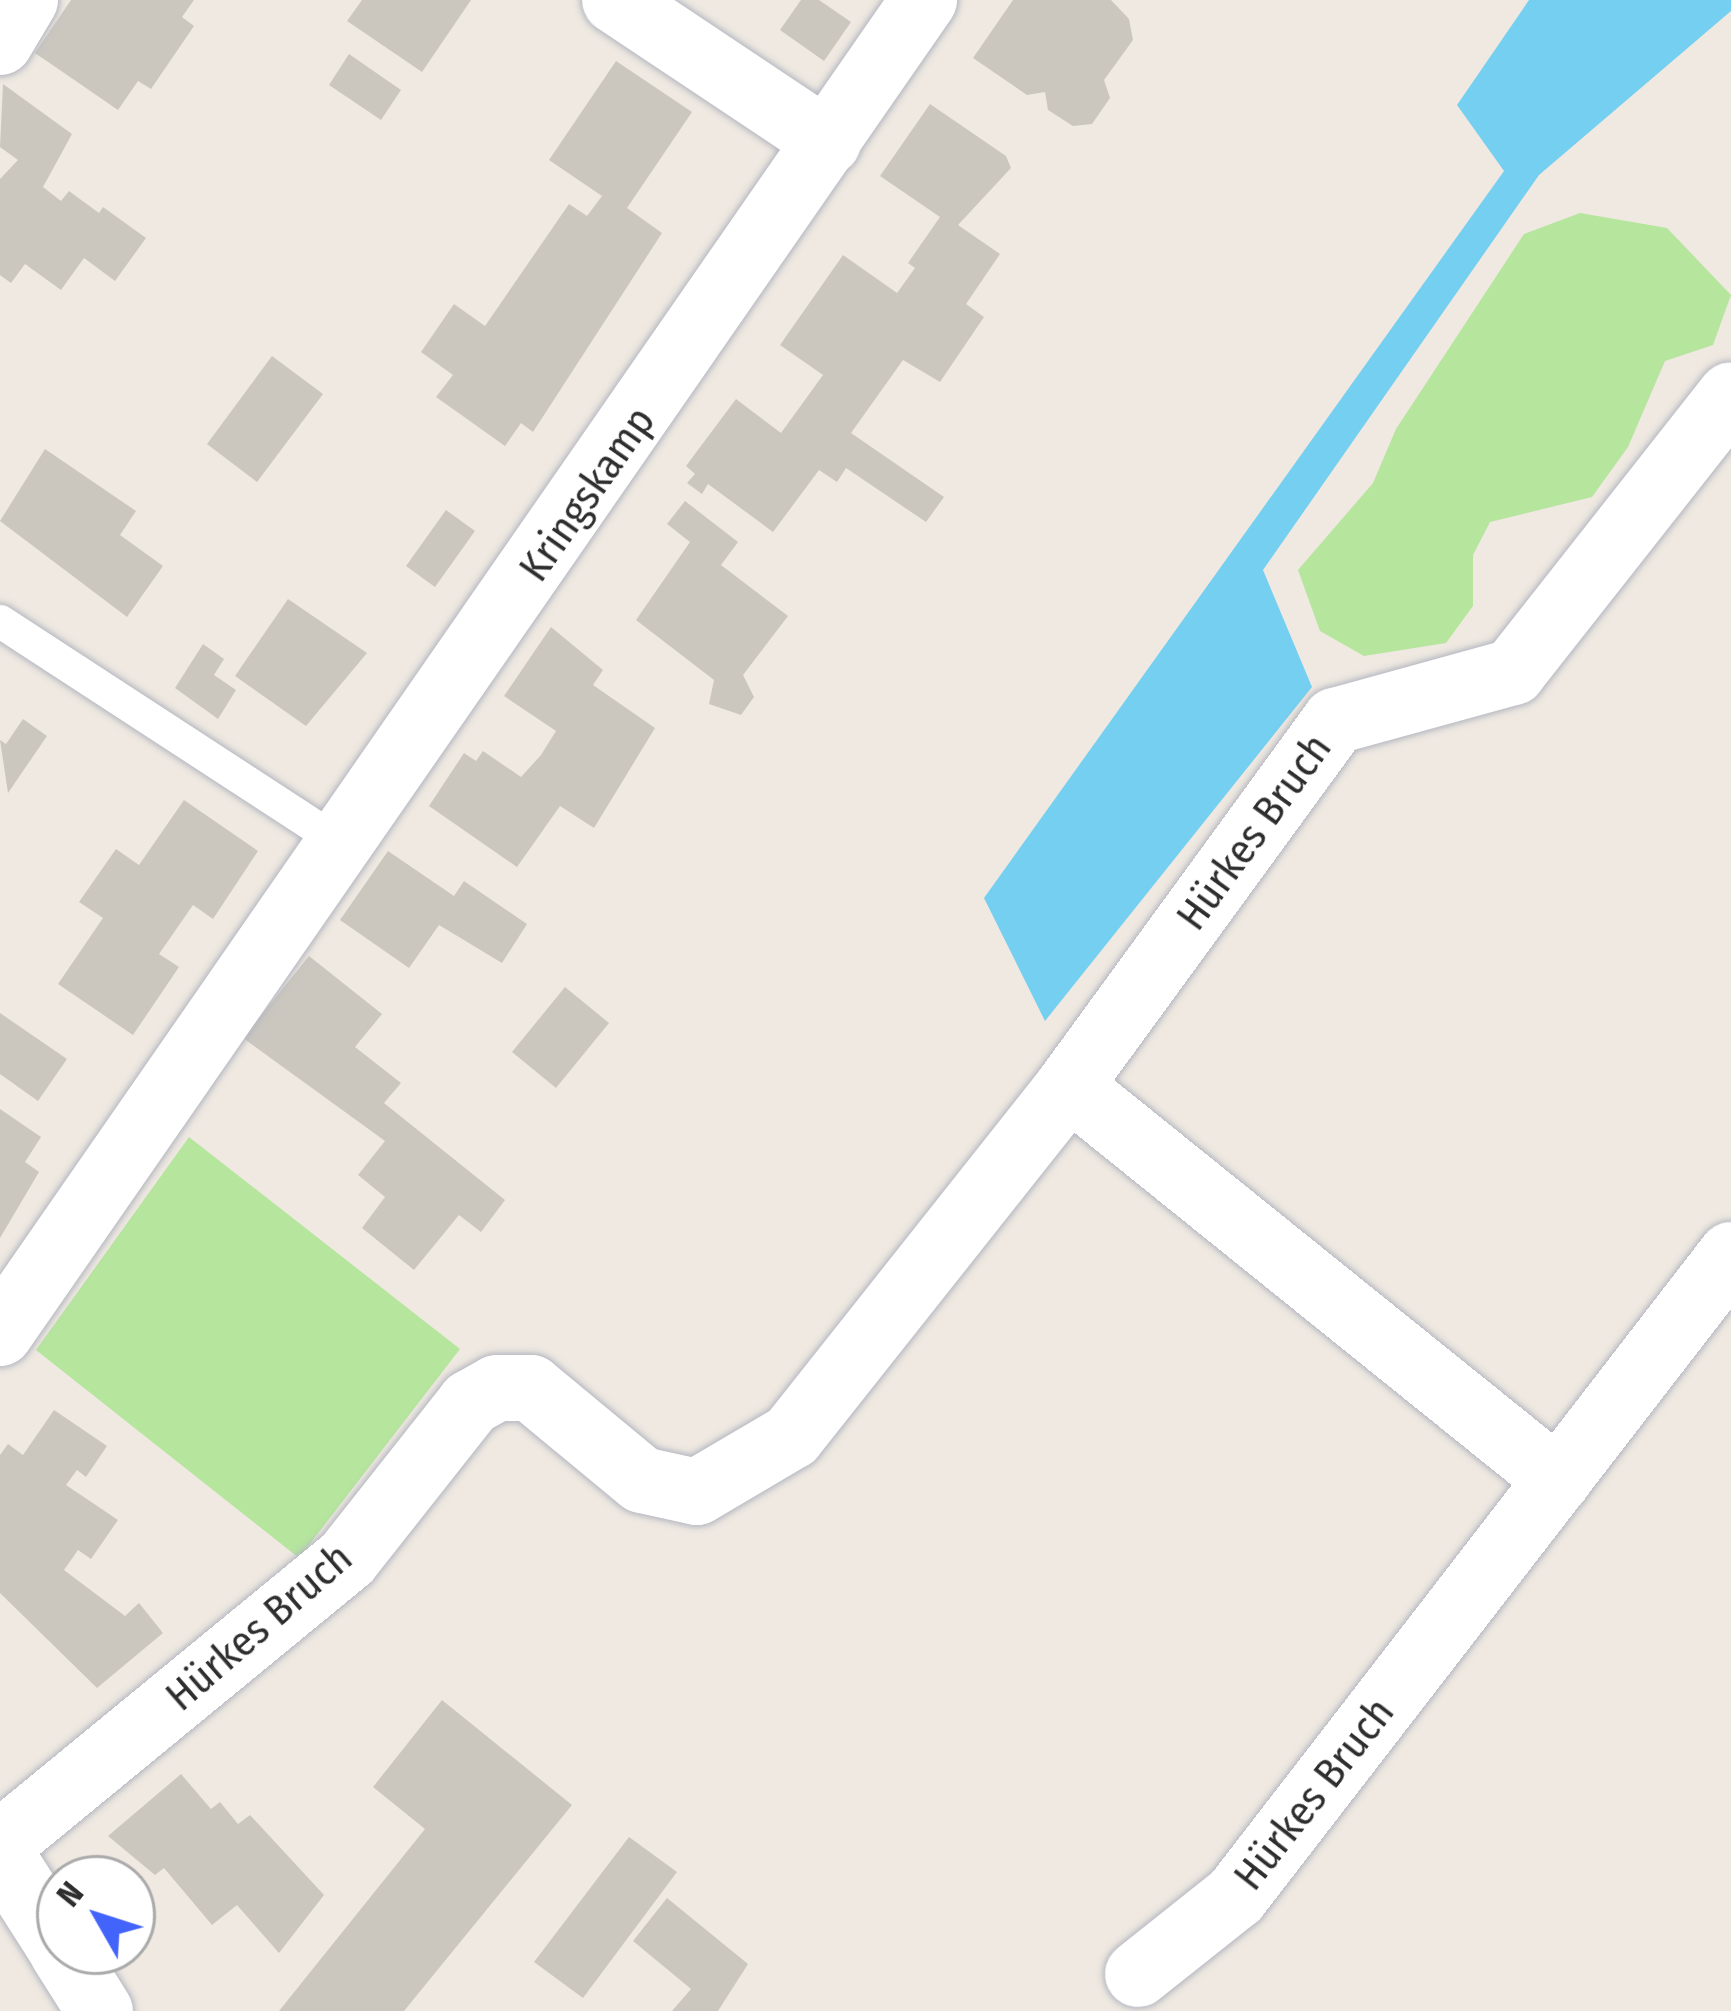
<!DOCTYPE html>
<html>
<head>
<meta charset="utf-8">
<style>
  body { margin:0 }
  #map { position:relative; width:1731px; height:2011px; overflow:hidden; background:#efe9e1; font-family:"Fira Sans Condensed",sans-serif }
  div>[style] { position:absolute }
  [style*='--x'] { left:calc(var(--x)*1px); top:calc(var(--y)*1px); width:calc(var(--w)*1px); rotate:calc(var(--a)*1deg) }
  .green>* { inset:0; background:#b6e59e }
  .water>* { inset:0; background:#75cff0 }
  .building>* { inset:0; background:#cbc7bf }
  .roads { filter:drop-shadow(0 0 3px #b4b7c1) drop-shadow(0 0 3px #b4b7c1) }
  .service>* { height:33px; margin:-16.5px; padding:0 16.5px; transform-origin:16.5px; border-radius:16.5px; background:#fff }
  .minor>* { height:66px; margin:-33px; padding:0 33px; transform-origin:33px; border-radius:33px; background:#fff }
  span { translate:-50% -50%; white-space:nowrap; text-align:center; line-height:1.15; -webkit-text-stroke:9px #fff; paint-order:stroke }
  .street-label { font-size:42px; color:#2e2e2e }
  .north { position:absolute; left:36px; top:1855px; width:120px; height:120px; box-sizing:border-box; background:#fff; border:3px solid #ababab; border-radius:50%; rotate:309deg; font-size:33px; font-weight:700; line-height:48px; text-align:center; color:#2e2e2e }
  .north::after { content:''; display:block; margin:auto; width:42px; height:54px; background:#4264fb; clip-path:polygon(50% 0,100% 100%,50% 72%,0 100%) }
</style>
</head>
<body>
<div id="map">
  <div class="green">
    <div style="clip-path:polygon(1580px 213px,1667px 228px,1731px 295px,1713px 345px,1665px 361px,1628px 447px,1592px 497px,1490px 522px,1473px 555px,1473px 606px,1446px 643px,1364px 656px,1320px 631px,1298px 570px,1373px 483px,1396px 429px,1524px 234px)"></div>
    <div style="clip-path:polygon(189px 1137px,460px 1349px,299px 1558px,36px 1350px)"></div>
  </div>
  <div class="water">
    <div style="clip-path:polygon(1529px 0,1731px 0,1731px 11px,1539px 175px,1263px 570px,1312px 687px,1045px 1021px,984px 898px,1504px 171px,1457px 105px)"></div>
  </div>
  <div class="building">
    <div style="clip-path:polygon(71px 0,194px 0,182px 17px,194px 26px,151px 89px,138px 81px,118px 110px,35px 53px)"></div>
    <div style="clip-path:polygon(362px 0,471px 0,422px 72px,347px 21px)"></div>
    <div style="clip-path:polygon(801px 0,819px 0,851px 22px,824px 61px,780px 30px)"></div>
    <div style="clip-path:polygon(1013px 0,1111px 0,1129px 19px,1133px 40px,1104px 80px,1110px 98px,1092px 124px,1073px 126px,1048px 110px,1045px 92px,1027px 95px,973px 58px)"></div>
    <div style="clip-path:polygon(349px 54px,401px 90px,381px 120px,329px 85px)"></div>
    <div style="clip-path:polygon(616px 61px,692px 112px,627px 208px,662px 233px,533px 432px,521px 423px,505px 446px,436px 397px,453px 375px,421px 352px,454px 304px,485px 326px,569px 204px,587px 216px,602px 196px,549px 160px)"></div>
    <div style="clip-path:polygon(3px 84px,72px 134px,43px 187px,61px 201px,69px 191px,99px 213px,103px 207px,146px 238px,115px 281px,84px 258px,61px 290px,25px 264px,11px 283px,0 275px,0 179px,18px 160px,0 147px)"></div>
    <div style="clip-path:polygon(930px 104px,1006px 156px,1011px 168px,958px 225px,1000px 254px,966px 304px,984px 317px,940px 382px,903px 360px,851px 433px,944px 497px,926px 522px,846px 468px,837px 482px,819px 470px,773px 532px,708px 484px,702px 494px,687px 483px,695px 474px,686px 466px,736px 399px,781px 433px,823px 375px,780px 345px,843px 255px,897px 293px,915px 268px,908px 263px,940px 217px,880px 176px)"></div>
    <div style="clip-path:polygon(272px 356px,323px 394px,257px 482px,207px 444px)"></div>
    <div style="clip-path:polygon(45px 449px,136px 511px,120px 535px,163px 566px,127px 617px,0 521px)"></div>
    <div style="clip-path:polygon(685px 501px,738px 542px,721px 565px,788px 616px,743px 675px,754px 697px,741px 715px,709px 704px,714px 680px,636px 620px,690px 542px,667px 524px)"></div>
    <div style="clip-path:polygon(446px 510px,475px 531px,435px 587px,406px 566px)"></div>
    <div style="clip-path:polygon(288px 599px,367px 653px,306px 726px,235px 676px)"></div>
    <div style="clip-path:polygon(551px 627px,603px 670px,593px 685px,655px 728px,594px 828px,560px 806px,517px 867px,429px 806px,464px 753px,476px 761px,483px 751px,521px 777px,541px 755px,556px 731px,504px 696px)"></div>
    <div style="clip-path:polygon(203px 644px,224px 659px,214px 675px,236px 690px,218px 719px,175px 688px)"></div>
    <div style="clip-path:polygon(23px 719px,47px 736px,8px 793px,0 740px,6px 744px)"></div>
    <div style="clip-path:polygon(184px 800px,258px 851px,213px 919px,193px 905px,159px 954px,179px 967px,133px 1035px,58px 984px,103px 918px,79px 902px,116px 849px,139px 865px)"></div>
    <div style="clip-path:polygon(388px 851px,454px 896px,464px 881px,527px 924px,502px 963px,439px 925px,409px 968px,340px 920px)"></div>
    <div style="clip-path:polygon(309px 956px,382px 1014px,355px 1047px,401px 1083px,384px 1103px,505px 1200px,481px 1232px,459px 1215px,414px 1270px,362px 1228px,385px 1197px,358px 1175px,385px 1141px,243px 1038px)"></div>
    <div style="clip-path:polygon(565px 987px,609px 1023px,556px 1088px,512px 1052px)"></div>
    <div style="clip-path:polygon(0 1013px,67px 1059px,38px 1101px,0 1074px)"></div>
    <div style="clip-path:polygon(0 1109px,41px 1137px,25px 1162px,39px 1172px,0 1238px)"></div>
    <div style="clip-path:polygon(54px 1410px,107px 1446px,86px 1477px,77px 1470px,66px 1485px,118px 1520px,91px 1559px,78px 1550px,64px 1570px,125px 1616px,139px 1603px,163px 1633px,97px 1688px,0 1593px,0 1455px,8px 1444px,23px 1455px)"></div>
    <div style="clip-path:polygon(442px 1700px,572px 1805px,404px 2011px,279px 2011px,425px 1829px,373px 1787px)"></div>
    <div style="clip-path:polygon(181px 1774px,211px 1809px,220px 1802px,238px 1824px,250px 1815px,324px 1895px,279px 1953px,237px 1905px,212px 1925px,164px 1868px,155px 1875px,108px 1836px)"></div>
    <div style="clip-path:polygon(629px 1837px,677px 1872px,583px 1998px,534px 1962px)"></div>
    <div style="clip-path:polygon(667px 1898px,748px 1964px,718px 2011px,672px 2011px,691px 1989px,633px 1941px)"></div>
  </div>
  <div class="roads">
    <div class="service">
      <div style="--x:0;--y:621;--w:406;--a:33.1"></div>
    </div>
    <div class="minor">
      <div style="--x:615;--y:0;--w:256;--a:33.7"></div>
      <div style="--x:0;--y:42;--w:49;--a:-59.2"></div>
      <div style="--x:1069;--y:1086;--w:628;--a:38.86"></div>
      <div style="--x:0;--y:1333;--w:1622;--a:-55.27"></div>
      <div style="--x:0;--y:1844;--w:449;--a:-39.4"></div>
      <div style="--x:347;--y:1559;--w:199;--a:-51.7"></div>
      <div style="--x:470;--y:1403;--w:31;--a:-29"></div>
      <div style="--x:497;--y:1388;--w:34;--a:0"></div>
      <div style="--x:531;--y:1388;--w:144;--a:39.7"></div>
      <div style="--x:642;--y:1480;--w:56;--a:12.3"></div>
      <div style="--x:697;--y:1492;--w:110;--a:-30.5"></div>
      <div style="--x:792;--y:1436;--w:446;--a:-51.6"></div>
      <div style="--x:1069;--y:1086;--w:452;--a:-53.9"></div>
      <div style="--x:1335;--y:721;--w:185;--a:-15.4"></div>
      <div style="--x:1513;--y:672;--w:352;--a:-51.8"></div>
      <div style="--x:0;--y:1853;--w:112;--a:57.4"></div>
      <div style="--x:62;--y:1951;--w:71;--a:57.7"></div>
      <div style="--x:1138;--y:1974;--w:125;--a:-38.5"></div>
      <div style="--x:1236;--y:1896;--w:810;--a:-52.32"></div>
    </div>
  </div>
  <div class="street-label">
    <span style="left:587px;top:494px;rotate:-55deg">Kringskamp</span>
    <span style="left:1254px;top:832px;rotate:-54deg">Hürkes Bruch</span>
    <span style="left:259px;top:1627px;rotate:-41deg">Hürkes Bruch</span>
    <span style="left:1314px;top:1794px;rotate:-52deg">Hürkes Bruch</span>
  </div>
  <div class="north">N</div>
</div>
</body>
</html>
